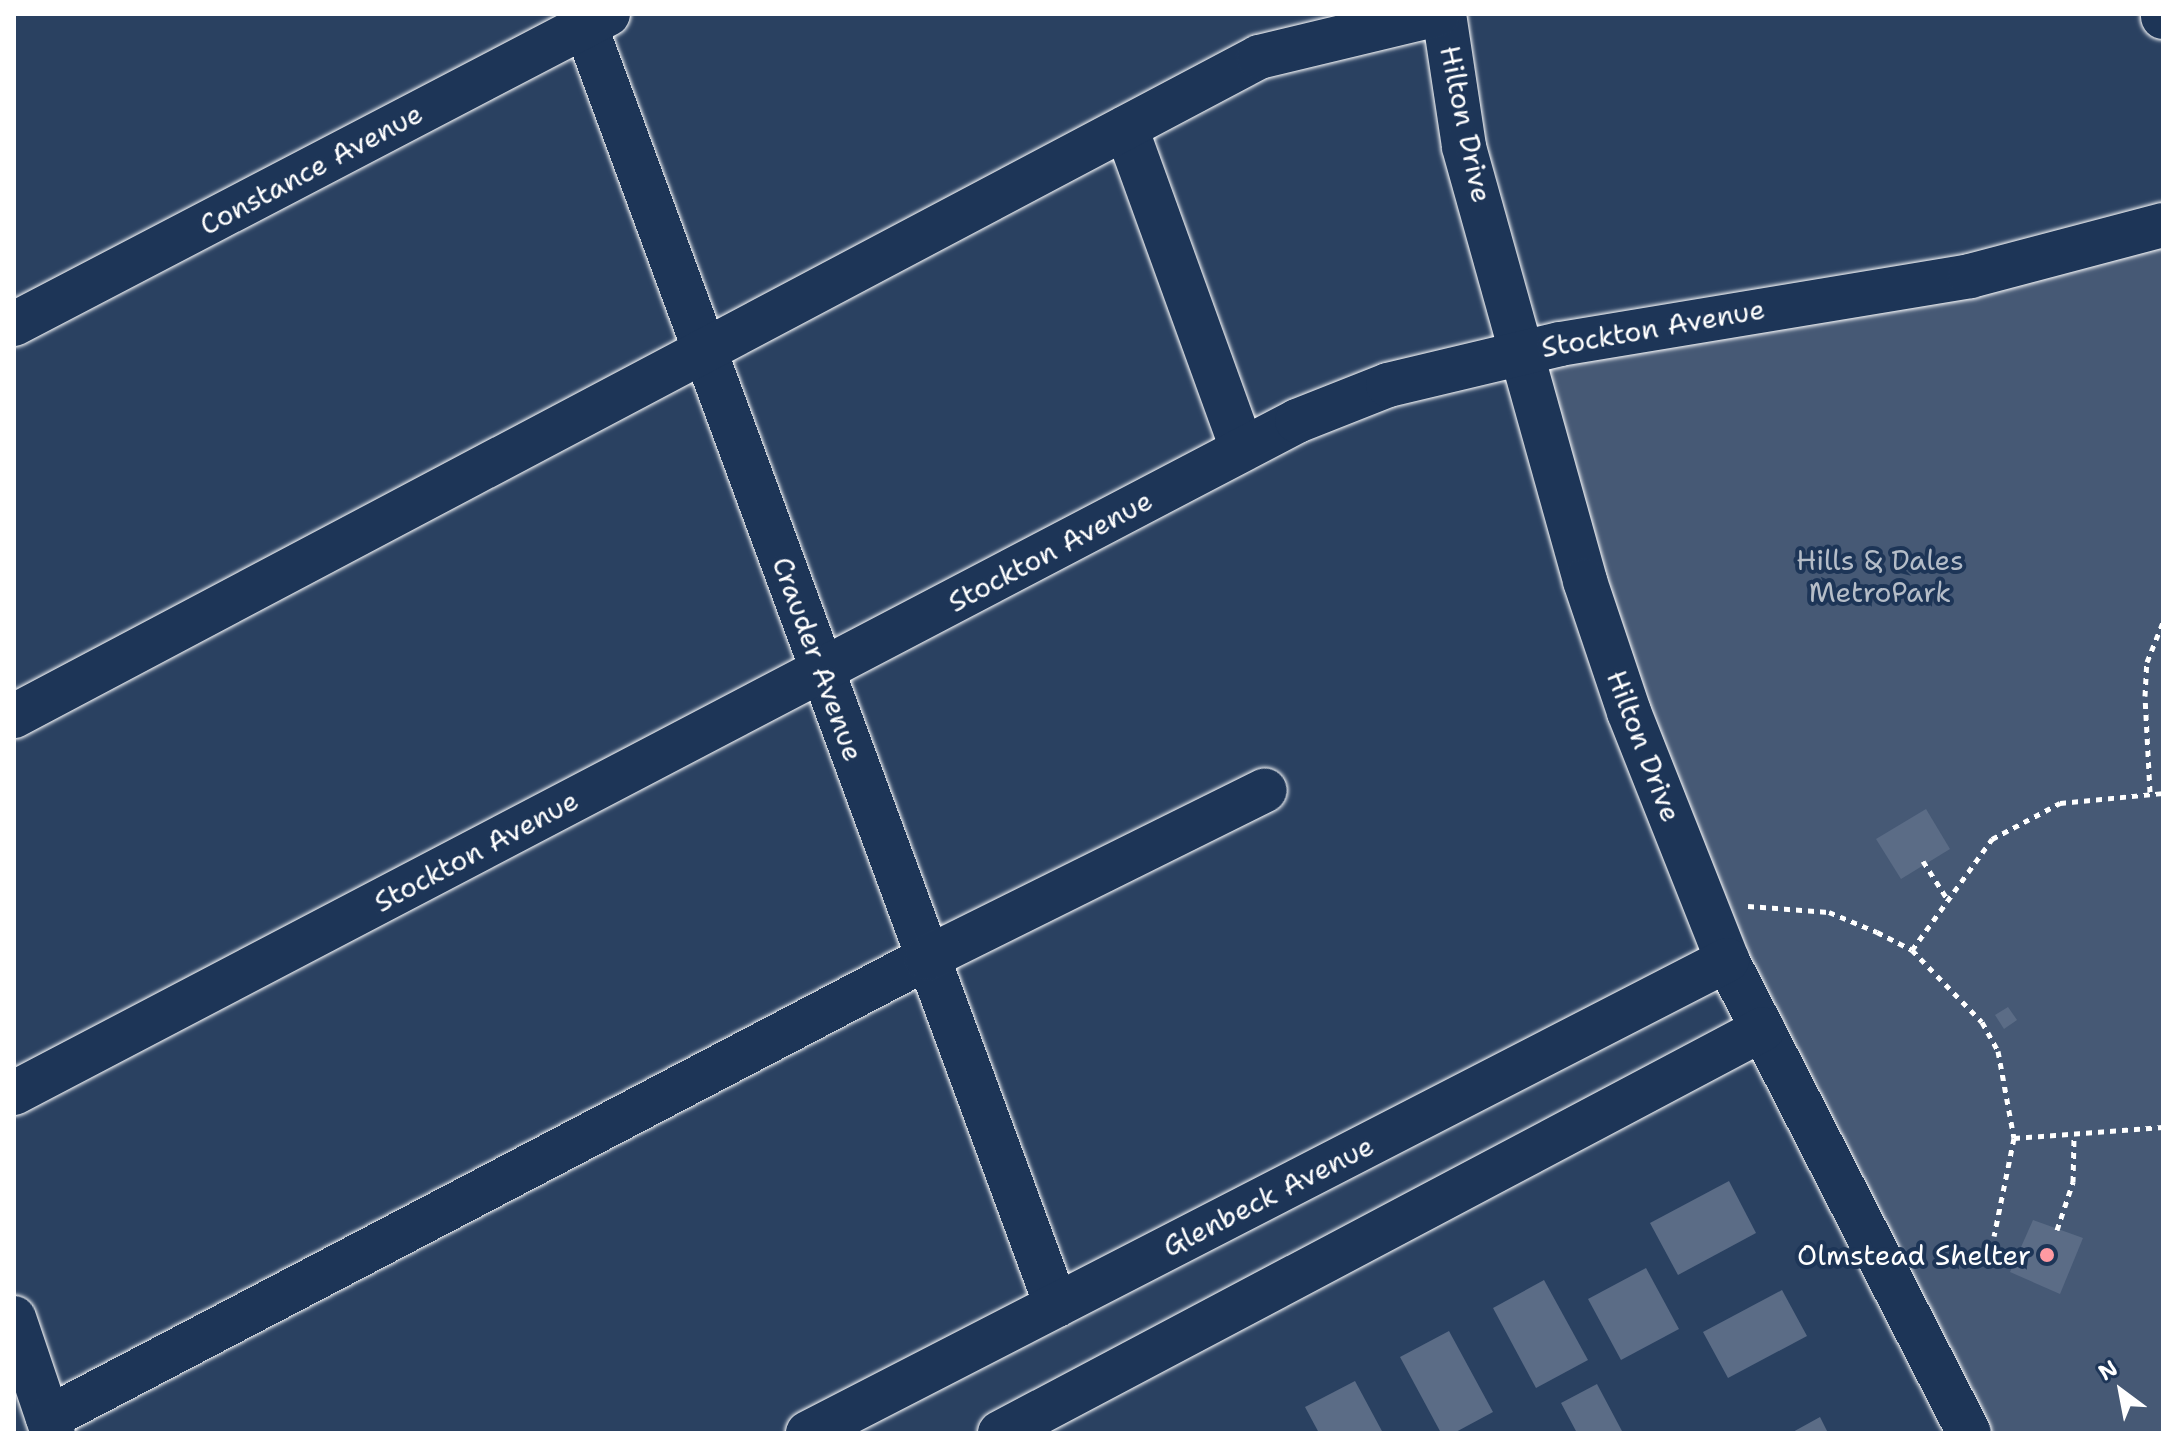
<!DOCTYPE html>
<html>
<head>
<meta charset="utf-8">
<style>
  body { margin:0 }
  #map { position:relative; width:2177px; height:1447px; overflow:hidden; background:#2a4161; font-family:"Shantell Sans",sans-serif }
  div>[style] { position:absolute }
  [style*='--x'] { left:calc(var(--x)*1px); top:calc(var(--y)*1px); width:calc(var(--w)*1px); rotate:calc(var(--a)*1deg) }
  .green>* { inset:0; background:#465975 }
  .building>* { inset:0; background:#5b6c86 }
  .path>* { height:5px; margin-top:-2.5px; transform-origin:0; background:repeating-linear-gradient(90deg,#fff 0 6px,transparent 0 12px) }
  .roads { filter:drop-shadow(0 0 2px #fff) drop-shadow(0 0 2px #fff) }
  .minor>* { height:44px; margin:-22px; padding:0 22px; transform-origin:22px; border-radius:22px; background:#1d3557 }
  .dots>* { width:22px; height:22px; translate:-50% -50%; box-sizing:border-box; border:4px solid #1d3557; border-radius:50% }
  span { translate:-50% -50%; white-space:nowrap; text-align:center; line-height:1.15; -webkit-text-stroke:8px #1d3557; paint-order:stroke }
  .street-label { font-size:28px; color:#fff }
  .park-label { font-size:28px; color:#b5bdc8 }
  .poi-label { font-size:28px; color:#fff }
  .right { translate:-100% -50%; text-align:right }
  .frame { position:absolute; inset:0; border:16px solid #fff; pointer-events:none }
  .north { position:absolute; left:2081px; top:1351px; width:80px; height:80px; -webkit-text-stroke:6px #1d3557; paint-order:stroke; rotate:328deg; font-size:22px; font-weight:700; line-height:32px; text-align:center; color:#fff }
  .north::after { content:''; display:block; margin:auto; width:28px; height:36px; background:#fff; clip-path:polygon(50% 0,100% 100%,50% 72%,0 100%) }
</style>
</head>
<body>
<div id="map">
  <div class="green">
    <div style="clip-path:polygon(2163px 225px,2163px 1433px,1969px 1433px,1727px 960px,1524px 352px)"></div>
  </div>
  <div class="building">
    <div style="clip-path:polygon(1926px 809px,1950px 849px,1901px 879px,1876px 839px)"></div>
    <div style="clip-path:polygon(2008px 1007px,2017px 1020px,2004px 1029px,1995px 1015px)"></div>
    <div style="clip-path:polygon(1729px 1181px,1756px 1233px,1678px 1275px,1650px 1223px)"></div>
    <div style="clip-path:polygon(2033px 1220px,2083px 1238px,2060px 1294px,2010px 1272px)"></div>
    <div style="clip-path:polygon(1646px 1268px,1679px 1329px,1621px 1360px,1588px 1299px)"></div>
    <div style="clip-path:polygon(1544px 1280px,1588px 1360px,1536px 1388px,1493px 1308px)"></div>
    <div style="clip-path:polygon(1782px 1290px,1807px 1336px,1728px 1378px,1703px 1332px)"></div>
    <div style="clip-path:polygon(1449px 1331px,1493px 1412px,1454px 1433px,1441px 1433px,1400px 1357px)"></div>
    <div style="clip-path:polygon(1355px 1381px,1383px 1433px,1319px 1433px,1305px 1407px)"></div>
    <div style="clip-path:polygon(1597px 1384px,1623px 1433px,1577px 1433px,1561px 1403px)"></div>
    <div style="clip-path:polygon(1820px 1417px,1828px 1433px,1791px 1433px)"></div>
  </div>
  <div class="path">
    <div style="--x:2150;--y:792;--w:96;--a:-93"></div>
    <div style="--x:2145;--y:696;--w:34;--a:-87"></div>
    <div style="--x:2147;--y:662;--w:43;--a:-68.2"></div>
    <div style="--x:1923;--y:861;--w:43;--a:57.4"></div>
    <div style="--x:1748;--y:906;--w:81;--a:4.2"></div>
    <div style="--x:1829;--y:912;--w:52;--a:22.6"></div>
    <div style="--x:1877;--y:932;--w:39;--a:27"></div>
    <div style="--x:1912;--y:950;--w:100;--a:45.8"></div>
    <div style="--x:1982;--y:1022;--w:33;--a:61"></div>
    <div style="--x:1998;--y:1051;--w:88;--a:79.6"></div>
    <div style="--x:2014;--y:1138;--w:100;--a:101.5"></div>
    <div style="--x:1912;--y:950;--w:137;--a:-54.2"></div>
    <div style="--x:1992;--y:839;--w:77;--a:-27.9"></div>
    <div style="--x:2060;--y:803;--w:103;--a:-5.5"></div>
    <div style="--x:2014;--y:1138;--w:149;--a:-4.2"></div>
    <div style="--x:2057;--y:1230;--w:51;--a:-71.6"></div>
    <div style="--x:2073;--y:1182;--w:44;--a:-88.7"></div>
  </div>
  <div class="roads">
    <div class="minor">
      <div style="--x:581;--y:14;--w:1376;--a:69.8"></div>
      <div style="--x:1444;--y:14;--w:134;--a:81.4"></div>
      <div style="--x:1464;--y:147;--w:451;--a:74.4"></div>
      <div style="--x:1585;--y:581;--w:138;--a:71.4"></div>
      <div style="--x:1629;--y:712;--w:267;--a:68.4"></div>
      <div style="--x:1727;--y:960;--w:531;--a:62.9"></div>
      <div style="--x:2163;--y:14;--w:3;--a:90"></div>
      <div style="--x:1126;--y:128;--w:340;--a:70.1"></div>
      <div style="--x:14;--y:324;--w:670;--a:-27.56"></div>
      <div style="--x:14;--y:716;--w:1409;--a:-27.89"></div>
      <div style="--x:1259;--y:57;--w:184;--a:-13.5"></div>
      <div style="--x:14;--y:1093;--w:1448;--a:-27.64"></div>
      <div style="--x:1297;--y:421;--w:98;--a:-21.6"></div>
      <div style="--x:1388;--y:385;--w:177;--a:-13.4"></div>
      <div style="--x:1560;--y:344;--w:416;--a:-9.4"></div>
      <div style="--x:1970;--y:276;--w:200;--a:-14.8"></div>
      <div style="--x:14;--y:1318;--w:121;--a:71.3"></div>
      <div style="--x:48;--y:1418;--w:992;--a:-27.62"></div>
      <div style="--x:927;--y:958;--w:377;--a:-26.4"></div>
      <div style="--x:808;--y:1433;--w:1034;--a:-27.23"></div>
      <div style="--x:1000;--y:1433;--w:863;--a:-27.9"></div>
    </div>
  </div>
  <div class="dots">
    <div style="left:2047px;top:1255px;background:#ff9aa2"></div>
  </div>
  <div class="street-label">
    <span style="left:1466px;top:124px;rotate:78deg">Hilton Drive</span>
    <span style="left:311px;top:169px;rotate:-28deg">Constance Avenue</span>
    <span style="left:1653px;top:328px;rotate:-10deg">Stockton Avenue</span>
    <span style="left:1050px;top:551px;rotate:-28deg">Stockton Avenue</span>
    <span style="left:818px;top:659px;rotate:70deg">Crauder Avenue</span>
    <span style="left:1644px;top:746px;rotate:69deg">Hilton Drive</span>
    <span style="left:476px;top:851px;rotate:-28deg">Stockton Avenue</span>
    <span style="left:1268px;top:1196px;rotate:-27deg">Glenbeck Avenue</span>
  </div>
  <div class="park-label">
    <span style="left:1880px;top:576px">Hills &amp; Dales<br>MetroPark</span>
  </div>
  <div class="poi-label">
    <span class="right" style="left:2031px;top:1255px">Olmstead Shelter</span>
  </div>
  <div class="frame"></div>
  <div class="north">N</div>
</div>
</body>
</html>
